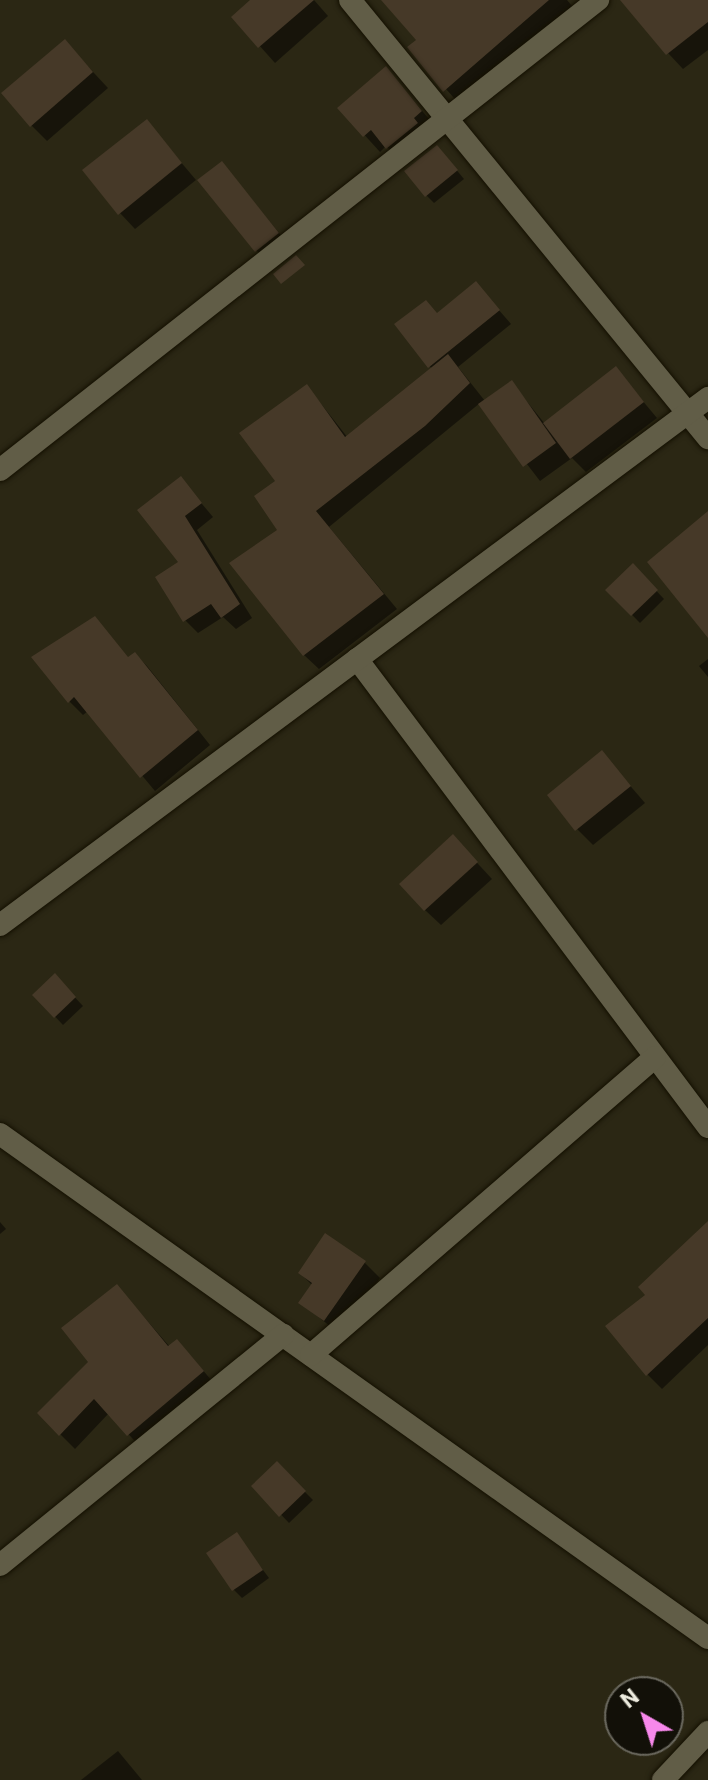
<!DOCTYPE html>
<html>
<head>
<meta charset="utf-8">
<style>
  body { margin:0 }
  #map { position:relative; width:708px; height:1780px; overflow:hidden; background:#2b2714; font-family:Roboto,sans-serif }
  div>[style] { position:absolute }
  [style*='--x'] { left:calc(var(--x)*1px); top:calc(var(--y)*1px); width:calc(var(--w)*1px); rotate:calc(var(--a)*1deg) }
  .shadow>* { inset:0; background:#0007 }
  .building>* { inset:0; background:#463928 }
  .roads { filter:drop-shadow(0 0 2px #141001) drop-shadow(0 0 2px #141001) }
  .minor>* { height:22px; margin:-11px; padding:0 11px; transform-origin:11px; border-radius:11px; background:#615d47 }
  span { translate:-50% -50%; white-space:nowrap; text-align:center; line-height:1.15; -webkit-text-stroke:6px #121008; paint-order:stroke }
  .north { position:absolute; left:604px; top:1676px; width:80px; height:80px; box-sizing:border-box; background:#121008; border:2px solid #6a685e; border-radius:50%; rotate:321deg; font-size:22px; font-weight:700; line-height:32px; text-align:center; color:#eeecdf }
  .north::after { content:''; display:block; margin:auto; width:28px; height:36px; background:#f788eb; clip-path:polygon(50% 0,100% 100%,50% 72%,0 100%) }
</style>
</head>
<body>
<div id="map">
  <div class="shadow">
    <div style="clip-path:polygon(253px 0,314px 0,328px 16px,275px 63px,234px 17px)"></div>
    <div style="clip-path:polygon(405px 0,567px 0,577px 12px,461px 106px,410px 48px,418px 40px)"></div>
    <div style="clip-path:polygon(652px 0,708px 0,708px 50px,683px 69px,668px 53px)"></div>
    <div style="clip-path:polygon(65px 42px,108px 88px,47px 141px,31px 125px)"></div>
    <div style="clip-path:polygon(386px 69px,436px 127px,403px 163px,386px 146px,380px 152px,340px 108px)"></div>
    <div style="clip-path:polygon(147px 122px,196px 180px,135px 229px,120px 213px)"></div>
    <div style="clip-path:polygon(444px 155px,464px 179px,434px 203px,426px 195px)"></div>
    <div style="clip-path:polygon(222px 163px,293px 250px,272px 266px,256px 250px)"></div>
    <div style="clip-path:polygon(476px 284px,511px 324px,458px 367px,485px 401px,512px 383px,545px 424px,616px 369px,657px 418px,586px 472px,572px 458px,540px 481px,480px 403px,329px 527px,397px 609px,319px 669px,304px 655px,280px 531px,278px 482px,307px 386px,348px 438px,432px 369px,397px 324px,438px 315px)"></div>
    <div style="clip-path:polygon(181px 479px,213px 517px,197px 530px,252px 618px,236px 629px,223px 617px,198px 633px,185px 620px)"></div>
    <div style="clip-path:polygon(633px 566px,664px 599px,640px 623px,608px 590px)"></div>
    <div style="clip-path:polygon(94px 619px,129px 659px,135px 654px,147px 666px,210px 745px,155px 791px,88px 711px,83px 715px,69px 701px)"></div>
    <div style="clip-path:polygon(708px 659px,708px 677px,699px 666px)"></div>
    <div style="clip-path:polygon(602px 753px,645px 803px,593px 845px,577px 829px)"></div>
    <div style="clip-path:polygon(468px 853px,492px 879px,441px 925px,425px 910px)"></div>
    <div style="clip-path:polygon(55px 976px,83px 1006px,63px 1025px,35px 995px)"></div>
    <div style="clip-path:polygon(0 1222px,6px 1229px,0 1234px)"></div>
    <div style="clip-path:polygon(708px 1238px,708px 1345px,662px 1389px,647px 1374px,648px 1295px)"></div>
    <div style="clip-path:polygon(364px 1262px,380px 1278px,341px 1335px,301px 1303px,313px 1286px,300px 1273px)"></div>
    <div style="clip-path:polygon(117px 1286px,170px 1347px,191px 1356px,217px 1387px,143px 1450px,109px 1413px,75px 1449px,39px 1413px,90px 1363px)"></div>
    <div style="clip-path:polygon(277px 1464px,313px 1500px,289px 1523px,254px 1486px)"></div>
    <div style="clip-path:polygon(236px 1534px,269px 1578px,242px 1598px,234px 1590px)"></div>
    <div style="clip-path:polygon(118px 1751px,142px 1780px,81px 1780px)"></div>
  </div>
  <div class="building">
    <div style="clip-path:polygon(250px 0,314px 0,258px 48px,231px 17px)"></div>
    <div style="clip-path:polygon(381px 0,549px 0,443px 92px,407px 47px,416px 40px)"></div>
    <div style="clip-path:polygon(620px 0,708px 0,708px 22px,666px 55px)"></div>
    <div style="clip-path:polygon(65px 39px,93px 72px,30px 127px,1px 93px)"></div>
    <div style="clip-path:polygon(386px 66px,422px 111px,414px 118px,418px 123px,386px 149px,371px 130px,363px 137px,337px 108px)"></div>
    <div style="clip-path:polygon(147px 119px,182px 163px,118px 215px,82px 170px)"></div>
    <div style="clip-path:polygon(437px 145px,458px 170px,425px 197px,404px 171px)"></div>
    <div style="clip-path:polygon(222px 161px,279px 233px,255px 252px,197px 180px)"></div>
    <div style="clip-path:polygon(296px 255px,305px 265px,281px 284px,273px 274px)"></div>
    <div style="clip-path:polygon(476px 281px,500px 310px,428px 368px,394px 324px,426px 300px,437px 313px)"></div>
    <div style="clip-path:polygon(448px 354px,470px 383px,425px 426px,316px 511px,384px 594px,303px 656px,229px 563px,277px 530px,254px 496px,275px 481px,239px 433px,307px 384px,345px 437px)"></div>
    <div style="clip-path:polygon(616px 366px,644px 402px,570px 459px,543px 423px)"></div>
    <div style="clip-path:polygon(512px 380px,556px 443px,523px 467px,478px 404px)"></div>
    <div style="clip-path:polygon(181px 476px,202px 503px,185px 516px,240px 604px,221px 618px,211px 604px,183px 622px,155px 577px,178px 562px,137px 510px)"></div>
    <div style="clip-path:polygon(708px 511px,708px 638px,647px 562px)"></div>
    <div style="clip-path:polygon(633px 563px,658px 590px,631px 616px,605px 590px)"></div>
    <div style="clip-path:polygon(95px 616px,128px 657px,135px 652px,198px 730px,140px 778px,74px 697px,68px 703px,31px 657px)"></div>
    <div style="clip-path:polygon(602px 750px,631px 786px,575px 831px,547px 795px)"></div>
    <div style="clip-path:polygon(453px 834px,478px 862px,424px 911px,399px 884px)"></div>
    <div style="clip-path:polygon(55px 973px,76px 997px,54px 1018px,32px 995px)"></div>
    <div style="clip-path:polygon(708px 1221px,708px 1318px,646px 1376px,605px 1326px,645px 1295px,638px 1287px)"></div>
    <div style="clip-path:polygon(325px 1233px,366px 1261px,324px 1321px,298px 1303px,312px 1283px,298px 1273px)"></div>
    <div style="clip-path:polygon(117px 1284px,168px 1346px,177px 1339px,204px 1371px,127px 1436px,94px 1399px,59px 1436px,37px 1413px,88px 1362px,61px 1328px)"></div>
    <div style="clip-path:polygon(277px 1461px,306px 1491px,279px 1517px,251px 1486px)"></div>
    <div style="clip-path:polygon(237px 1532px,263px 1570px,232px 1591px,206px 1553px)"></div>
  </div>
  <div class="roads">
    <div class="minor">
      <div style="--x:350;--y:0;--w:566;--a:50.74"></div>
      <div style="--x:0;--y:470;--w:761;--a:-38.17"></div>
      <div style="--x:357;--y:659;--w:585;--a:53.13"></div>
      <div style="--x:0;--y:925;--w:883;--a:-36.66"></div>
      <div style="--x:0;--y:1134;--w:869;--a:35.45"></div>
      <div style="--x:311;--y:1355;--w:455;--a:-40.9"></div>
      <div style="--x:0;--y:1565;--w:365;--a:-39.1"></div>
      <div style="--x:663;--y:1780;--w:66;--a:-46.8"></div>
    </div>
  </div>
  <div class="north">N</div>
</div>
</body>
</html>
